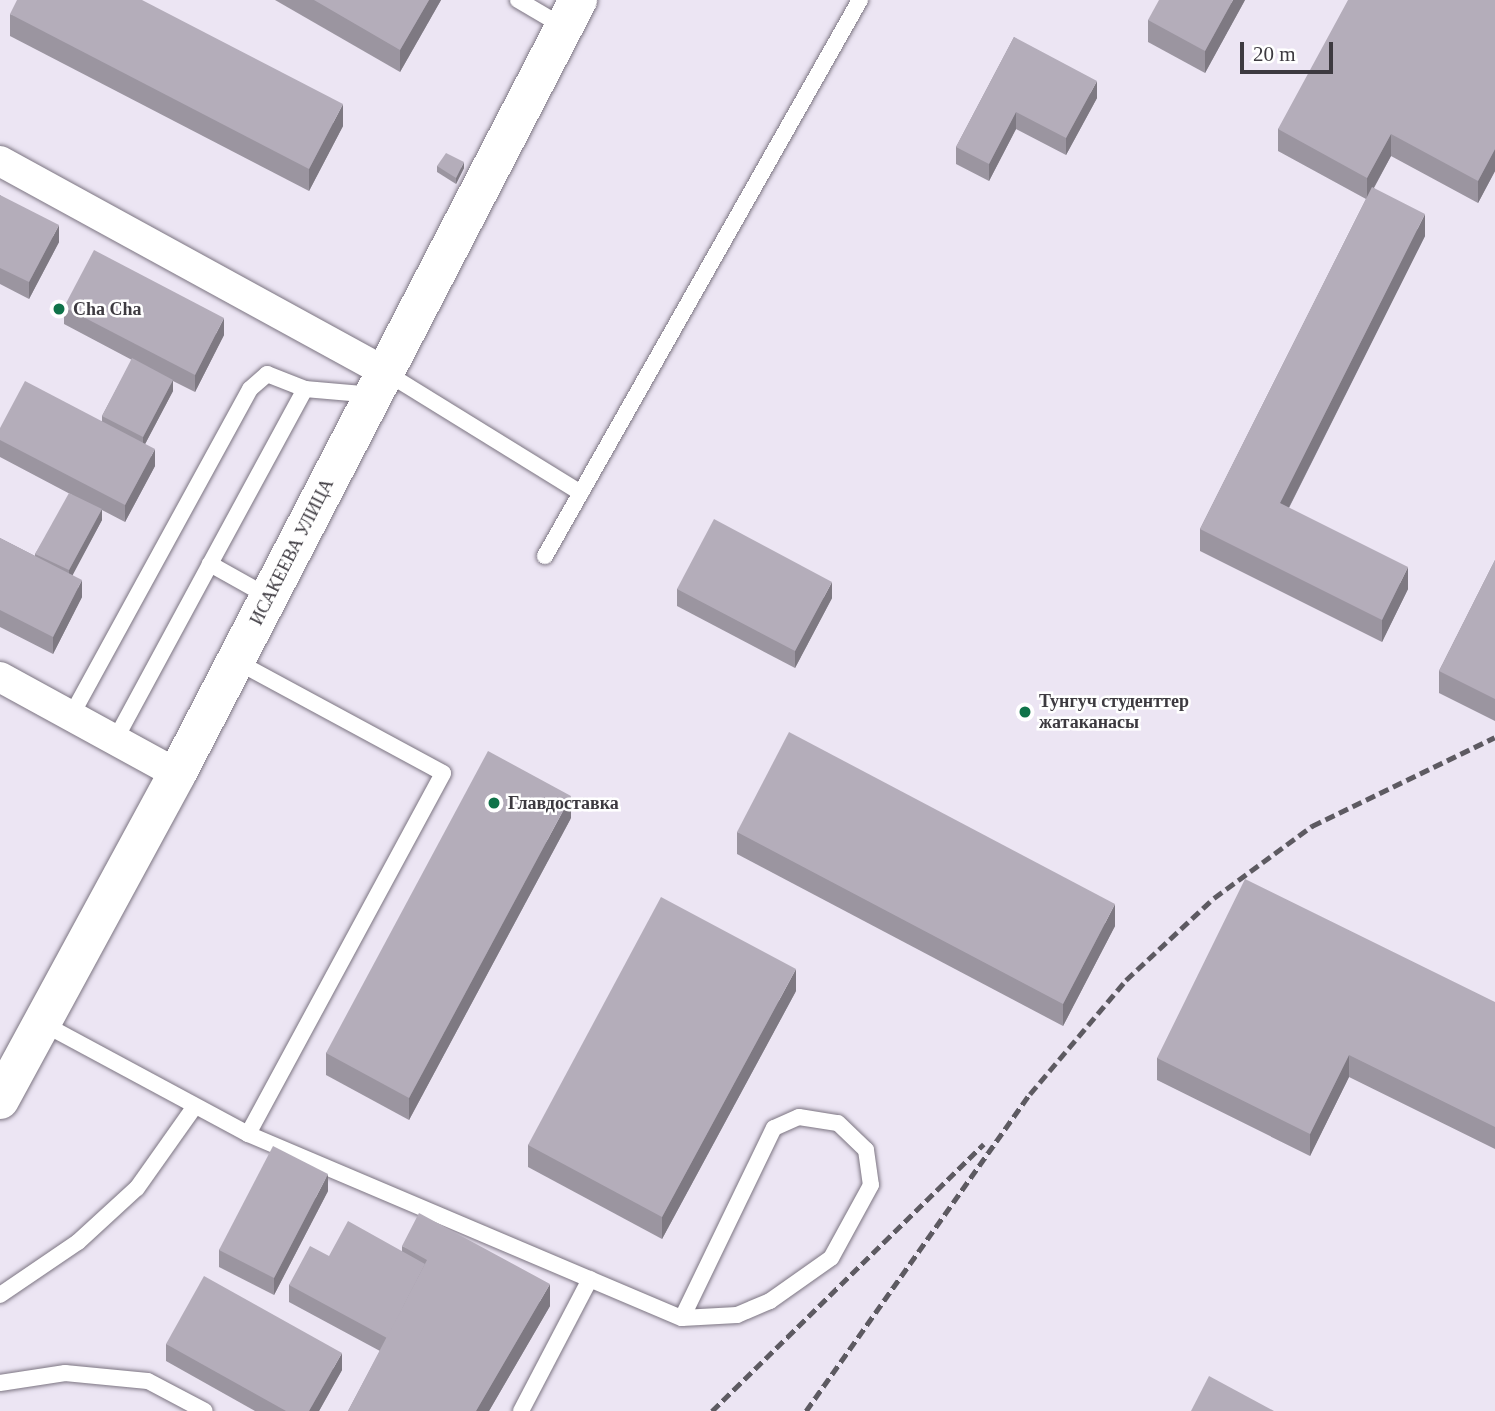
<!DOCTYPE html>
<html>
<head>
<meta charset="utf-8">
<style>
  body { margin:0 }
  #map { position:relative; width:1495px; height:1411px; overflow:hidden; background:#ece5f3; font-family:"Times New Roman",serif }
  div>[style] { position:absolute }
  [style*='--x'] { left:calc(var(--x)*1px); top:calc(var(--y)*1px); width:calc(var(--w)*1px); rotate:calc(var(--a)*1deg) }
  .roads { filter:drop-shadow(0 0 2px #7c7582) drop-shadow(0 0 2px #7c7582) }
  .service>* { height:16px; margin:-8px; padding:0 8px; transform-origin:8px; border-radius:8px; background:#fff }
  .minor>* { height:30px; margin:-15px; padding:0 15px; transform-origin:15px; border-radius:15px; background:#fff }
  .tertiary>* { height:38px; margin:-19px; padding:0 19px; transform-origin:19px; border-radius:19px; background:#fff }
  .rail>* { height:5px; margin-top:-2.5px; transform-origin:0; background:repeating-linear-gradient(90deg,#5d5a61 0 10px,transparent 0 15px) }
  .wall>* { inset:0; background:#9b95a0 }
  .shaded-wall>* { inset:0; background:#7e7982 }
  .building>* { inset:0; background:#b4adba }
  .dots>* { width:19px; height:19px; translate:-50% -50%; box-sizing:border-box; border:4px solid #fff; border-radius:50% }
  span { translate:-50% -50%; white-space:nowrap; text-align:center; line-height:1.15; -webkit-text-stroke:5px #fff; paint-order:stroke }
  .poi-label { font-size:18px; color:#3d3a40; font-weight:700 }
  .left { translate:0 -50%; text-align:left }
  .street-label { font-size:18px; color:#3d3a40 }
  .scale { position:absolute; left:1240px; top:42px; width:93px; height:32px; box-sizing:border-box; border:4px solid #3d3a40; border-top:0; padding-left:9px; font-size:21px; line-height:24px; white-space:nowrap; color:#3d3a40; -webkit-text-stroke:5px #fff; paint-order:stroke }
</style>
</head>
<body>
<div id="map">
  <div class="roads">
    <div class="service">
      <div style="--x:518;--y:0;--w:53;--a:30.4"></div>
      <div style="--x:385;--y:372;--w:230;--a:31.7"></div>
      <div style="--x:545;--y:556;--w:639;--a:-60.47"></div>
      <div style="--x:269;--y:597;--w:68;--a:-150.8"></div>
      <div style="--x:210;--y:564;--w:199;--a:-61.5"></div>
      <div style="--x:305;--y:389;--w:69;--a:5"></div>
      <div style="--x:71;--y:716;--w:373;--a:-61.3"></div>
      <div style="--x:250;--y:389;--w:23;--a:-41"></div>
      <div style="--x:267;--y:374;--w:41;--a:21.5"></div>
      <div style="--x:115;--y:740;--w:200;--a:-61.6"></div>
      <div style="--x:42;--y:1023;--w:234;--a:28.3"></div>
      <div style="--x:248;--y:1134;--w:410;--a:-61.6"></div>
      <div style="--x:443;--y:773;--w:235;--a:-151.6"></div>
      <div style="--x:248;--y:1134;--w:471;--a:23"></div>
      <div style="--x:682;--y:1318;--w:211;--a:-64.2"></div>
      <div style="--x:774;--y:1128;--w:27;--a:-24"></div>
      <div style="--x:799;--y:1117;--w:39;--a:9"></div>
      <div style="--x:838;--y:1123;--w:39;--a:44"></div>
      <div style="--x:866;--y:1150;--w:35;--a:82"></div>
      <div style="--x:871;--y:1185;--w:83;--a:118.7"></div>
      <div style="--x:831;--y:1258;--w:75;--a:144.8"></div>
      <div style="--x:770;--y:1301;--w:36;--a:157"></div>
      <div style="--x:737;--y:1315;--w:55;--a:176.9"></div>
      <div style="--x:0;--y:1295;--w:94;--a:-34.2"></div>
      <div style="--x:78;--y:1242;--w:80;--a:-42.5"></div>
      <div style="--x:137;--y:1188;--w:100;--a:-54.7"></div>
      <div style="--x:0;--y:1383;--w:66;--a:-8.7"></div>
      <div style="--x:65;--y:1373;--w:83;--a:5.5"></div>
      <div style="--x:148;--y:1381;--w:64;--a:27.8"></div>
      <div style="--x:521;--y:1411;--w:149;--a:-62.4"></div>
    </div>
    <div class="minor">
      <div style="--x:0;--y:161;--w:439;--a:28.7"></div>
      <div style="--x:0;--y:677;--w:202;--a:28.7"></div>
    </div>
    <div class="tertiary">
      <div style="--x:0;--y:1100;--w:371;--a:-61.5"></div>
      <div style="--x:177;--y:774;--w:872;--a:-62.61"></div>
    </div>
  </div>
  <div class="rail">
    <div style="--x:712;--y:1411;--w:381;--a:-44.5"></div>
    <div style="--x:806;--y:1411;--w:388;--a:-54.8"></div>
    <div style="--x:1030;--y:1094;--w:149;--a:-49.9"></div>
    <div style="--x:1126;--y:980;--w:120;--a:-43"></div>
    <div style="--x:1214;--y:898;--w:122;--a:-36.3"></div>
    <div style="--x:1312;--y:826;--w:203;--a:-25.9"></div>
  </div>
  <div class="wall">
    <div style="clip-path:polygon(275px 0,441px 0,400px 72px)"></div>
    <div style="clip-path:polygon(1245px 0,1205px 73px,1148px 42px,1148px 20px)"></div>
    <div style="clip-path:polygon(1495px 0,1495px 171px,1478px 203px,1391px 156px,1374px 188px,1425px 236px,1289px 508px,1408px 589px,1382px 642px,1200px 551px,1200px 529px,1366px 199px,1278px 151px,1278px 129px)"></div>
    <div style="clip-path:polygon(10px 14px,343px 126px,309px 191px,10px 36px)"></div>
    <div style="clip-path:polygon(1014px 37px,1097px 98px,1066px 155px,1016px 129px,989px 181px,956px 164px,956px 147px)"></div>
    <div style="clip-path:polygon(437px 166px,464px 168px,456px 184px,437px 172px)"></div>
    <div style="clip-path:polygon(0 195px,59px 242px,29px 299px,0 284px)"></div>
    <div style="clip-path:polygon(64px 307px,224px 335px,195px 392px,173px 381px,173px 391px,145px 444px,155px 466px,125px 522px,102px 510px,102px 520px,72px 575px,82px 597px,53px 654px,0 627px,0 538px,35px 556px,35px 554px,72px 495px,0 457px,0 428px,102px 421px,102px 416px,132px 360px,64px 324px)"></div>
    <div style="clip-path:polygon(1495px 560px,1495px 721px,1439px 693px,1439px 671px)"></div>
    <div style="clip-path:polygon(677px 589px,832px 598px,795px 668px,677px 606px)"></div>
    <div style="clip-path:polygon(571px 818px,409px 1120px,326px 1075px,326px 1053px)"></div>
    <div style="clip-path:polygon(737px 832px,1115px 926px,1063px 1026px,737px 854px)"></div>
    <div style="clip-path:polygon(796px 991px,662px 1239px,528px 1167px,528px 1145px)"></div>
    <div style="clip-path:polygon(1495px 1002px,1495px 1149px,1349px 1077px,1310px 1156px,1157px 1080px,1157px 1058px)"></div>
    <div style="clip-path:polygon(328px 1191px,274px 1295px,219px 1267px,219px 1250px)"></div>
    <div style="clip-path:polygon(402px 1246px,550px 1306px,489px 1411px,348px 1411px,380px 1351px,289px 1302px,289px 1285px,329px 1256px,402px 1251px)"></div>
    <div style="clip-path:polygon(166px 1344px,342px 1370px,319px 1411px,255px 1411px,166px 1361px)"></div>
  </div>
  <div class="shaded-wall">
    <div style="clip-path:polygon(429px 0,441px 0,400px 72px,400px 50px)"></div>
    <div style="clip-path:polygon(1233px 0,1245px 0,1205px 73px,1205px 51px)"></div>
    <div style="clip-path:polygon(1097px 81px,1097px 98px,1066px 155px,1066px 138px)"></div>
    <div style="clip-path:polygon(343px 104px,343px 126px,309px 191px,309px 169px)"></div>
    <div style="clip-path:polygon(1016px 112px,1016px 129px,989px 181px,989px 164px)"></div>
    <div style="clip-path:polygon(1391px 134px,1391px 156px,1367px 200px,1367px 178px)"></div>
    <div style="clip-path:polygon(1495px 149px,1495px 171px,1478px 203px,1478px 181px)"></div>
    <div style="clip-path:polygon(464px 162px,464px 168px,456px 184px,456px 178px)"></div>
    <div style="clip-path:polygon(1425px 214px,1425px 236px,1280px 525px,1280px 503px)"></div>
    <div style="clip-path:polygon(59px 225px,59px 242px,29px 299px,29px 282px)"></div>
    <div style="clip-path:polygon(224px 318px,224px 335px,195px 392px,195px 375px)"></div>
    <div style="clip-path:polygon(173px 380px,173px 391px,143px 448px,143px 437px)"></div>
    <div style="clip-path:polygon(155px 449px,155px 466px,125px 522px,125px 505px)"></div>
    <div style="clip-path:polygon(102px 509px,102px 520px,69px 582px,69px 570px)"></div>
    <div style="clip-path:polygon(1408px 567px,1408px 589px,1382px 642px,1382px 620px)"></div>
    <div style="clip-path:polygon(82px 580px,82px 597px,53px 654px,53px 637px)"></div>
    <div style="clip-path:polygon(832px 582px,832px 598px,795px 668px,795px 651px)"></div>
    <div style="clip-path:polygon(571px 796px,571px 818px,409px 1120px,409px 1098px)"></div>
    <div style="clip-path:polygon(1115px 904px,1115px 926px,1063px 1026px,1063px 1004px)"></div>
    <div style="clip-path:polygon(796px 969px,796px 991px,662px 1239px,662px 1217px)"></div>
    <div style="clip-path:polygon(1349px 1055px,1349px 1077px,1310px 1156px,1310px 1134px)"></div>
    <div style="clip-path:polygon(328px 1174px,328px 1191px,274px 1295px,274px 1278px)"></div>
    <div style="clip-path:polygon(550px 1284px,550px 1306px,489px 1411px,476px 1411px)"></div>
    <div style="clip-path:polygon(342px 1353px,342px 1370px,319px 1411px,309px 1411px)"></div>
  </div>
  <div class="building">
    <div style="clip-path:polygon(17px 0,142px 0,343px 104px,309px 169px,10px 14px)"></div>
    <div style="clip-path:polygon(314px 0,429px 0,400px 50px)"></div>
    <div style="clip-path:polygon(1159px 0,1233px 0,1205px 51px,1148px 20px)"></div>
    <div style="clip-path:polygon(1348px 0,1495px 0,1495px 149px,1478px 181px,1391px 134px,1367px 178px,1278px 129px)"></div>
    <div style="clip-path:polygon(1014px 37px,1097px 81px,1066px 138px,1016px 112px,989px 164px,956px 147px)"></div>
    <div style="clip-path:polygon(446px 153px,464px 162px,456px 178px,437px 166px)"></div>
    <div style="clip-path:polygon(1372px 187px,1425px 214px,1280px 503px,1408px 567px,1382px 620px,1200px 529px)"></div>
    <div style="clip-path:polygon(0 195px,59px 225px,29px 282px,0 268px)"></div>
    <div style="clip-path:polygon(94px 250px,224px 318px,195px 375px,64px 307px)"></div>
    <div style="clip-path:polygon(132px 358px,173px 380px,143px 437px,102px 416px)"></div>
    <div style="clip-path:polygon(25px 381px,155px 449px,125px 505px,0 440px,0 428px)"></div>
    <div style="clip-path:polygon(69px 493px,102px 509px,69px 570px,35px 554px)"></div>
    <div style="clip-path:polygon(714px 519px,832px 582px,795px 651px,677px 589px)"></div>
    <div style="clip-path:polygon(0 538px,82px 580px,53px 637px,0 610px)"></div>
    <div style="clip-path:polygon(1495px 560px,1495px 699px,1439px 671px)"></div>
    <div style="clip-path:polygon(789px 732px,1115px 904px,1063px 1004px,737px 832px)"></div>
    <div style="clip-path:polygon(488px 751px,571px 796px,409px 1098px,326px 1053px)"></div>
    <div style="clip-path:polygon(1245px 879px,1495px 1002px,1495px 1127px,1349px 1055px,1310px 1134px,1157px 1058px)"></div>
    <div style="clip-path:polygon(661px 897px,796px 969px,662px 1217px,528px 1145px)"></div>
    <div style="clip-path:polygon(273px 1146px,328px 1174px,274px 1278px,219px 1250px)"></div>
    <div style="clip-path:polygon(419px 1213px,550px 1284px,476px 1411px,348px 1411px,427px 1260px,402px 1246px)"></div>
    <div style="clip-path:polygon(348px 1221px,425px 1264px,387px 1338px,289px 1285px,310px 1246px,329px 1256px)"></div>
    <div style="clip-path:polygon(204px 1276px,342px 1353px,309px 1411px,286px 1411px,166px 1344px)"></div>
    <div style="clip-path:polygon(1209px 1376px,1274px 1411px,1191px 1411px)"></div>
  </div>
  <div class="dots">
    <div style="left:59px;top:309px;background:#0f7249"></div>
    <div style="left:1025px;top:712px;background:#0f7249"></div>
    <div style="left:494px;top:803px;background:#0f7249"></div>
  </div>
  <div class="poi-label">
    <span class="left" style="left:73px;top:309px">Cha Cha</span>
    <span class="left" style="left:1039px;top:712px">Тунгуч студенттер<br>жатаканасы</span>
    <span class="left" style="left:508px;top:803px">Главдоставка</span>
  </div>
  <div class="street-label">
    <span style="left:292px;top:552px;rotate:-63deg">ИСАКЕЕВА УЛИЦА</span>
  </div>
  <div class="scale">20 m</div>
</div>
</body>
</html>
